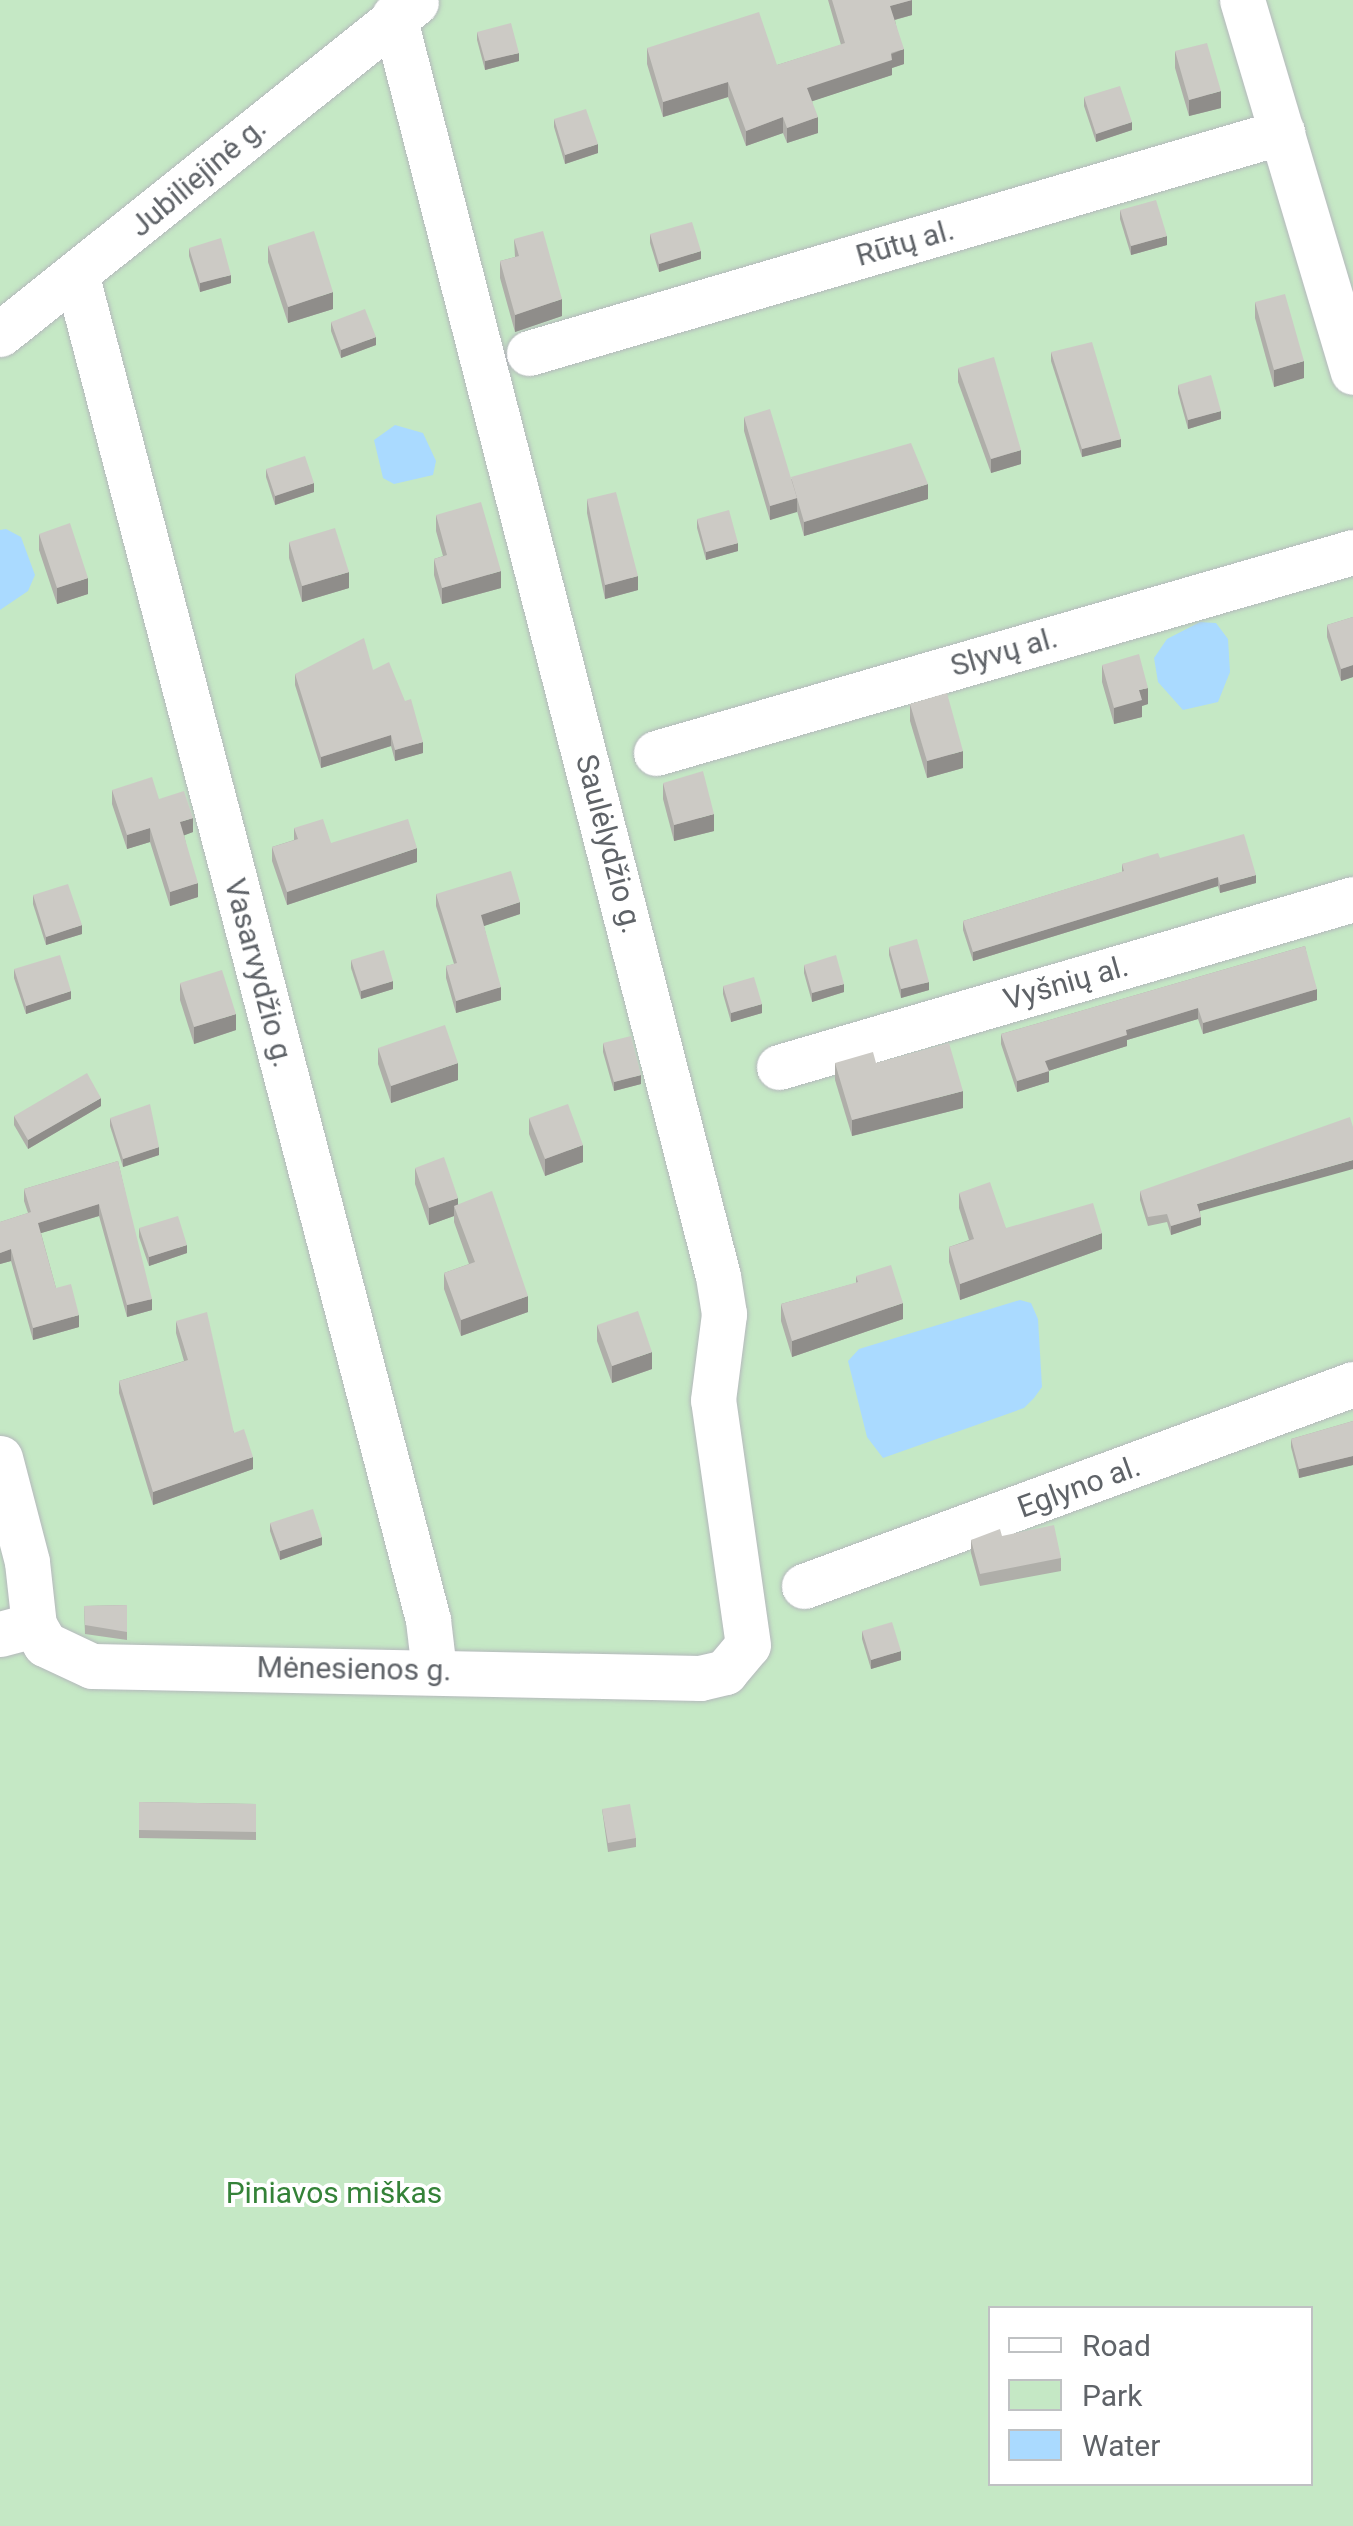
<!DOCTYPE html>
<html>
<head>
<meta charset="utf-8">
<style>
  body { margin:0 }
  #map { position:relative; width:1353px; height:2526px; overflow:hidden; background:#f1efe8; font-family:Roboto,sans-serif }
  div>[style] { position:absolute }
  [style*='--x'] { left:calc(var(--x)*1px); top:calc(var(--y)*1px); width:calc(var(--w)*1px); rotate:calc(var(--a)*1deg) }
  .green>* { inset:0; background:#c5e8c5 }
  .water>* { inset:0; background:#aadaff }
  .roads { filter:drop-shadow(0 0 2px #b5b8bc) drop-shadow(0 0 2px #b5b8bc) }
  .street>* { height:45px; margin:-22.5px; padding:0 22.5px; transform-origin:22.5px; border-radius:22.5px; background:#fff }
  .wall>* { inset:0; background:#afaea9 }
  .shaded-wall>* { inset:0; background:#8f8d8a }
  .building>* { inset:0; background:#cccac5 }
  span { translate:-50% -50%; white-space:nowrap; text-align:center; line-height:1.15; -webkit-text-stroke:8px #fff; paint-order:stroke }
  .street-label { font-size:30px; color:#5f6368 }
  .park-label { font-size:30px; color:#348238 }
  .legend { position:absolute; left:988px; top:2306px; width:325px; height:180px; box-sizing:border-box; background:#fff; border:2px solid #bfc1c3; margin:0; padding:12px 18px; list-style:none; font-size:30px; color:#5f6368 }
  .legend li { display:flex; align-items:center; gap:20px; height:50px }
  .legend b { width:50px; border:2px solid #bfc1c3 }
</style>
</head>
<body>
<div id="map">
  <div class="green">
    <div style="clip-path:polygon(evenodd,0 0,1353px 0,1353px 2526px,0 2526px,0 0,991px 2308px,1310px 2308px,1310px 2484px,991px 2484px,991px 2308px)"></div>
  </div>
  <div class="water">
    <div style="clip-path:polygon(395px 425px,423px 433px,436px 461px,433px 475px,394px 484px,383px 478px,374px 440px)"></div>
    <div style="clip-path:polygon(6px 529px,21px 537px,35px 575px,28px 591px,0 610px,0 530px)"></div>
    <div style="clip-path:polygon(1200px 622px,1216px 623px,1228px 639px,1230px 672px,1218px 702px,1183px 710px,1158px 682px,1154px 658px,1167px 639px)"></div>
    <div style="clip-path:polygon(1020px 1300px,1031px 1303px,1038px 1319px,1042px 1387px,1034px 1398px,1024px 1408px,883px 1458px,867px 1437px,848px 1361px,859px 1349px)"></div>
  </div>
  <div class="roads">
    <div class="street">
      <div style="--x:1242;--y:0;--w:388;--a:73.4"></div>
      <div style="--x:77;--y:277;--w:1388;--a:75.35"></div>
      <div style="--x:428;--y:1620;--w:50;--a:83.2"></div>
      <div style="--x:0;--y:334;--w:532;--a:-38.59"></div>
      <div style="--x:529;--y:353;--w:785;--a:-16.36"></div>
      <div style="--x:656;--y:753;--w:725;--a:-16.09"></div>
      <div style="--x:779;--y:1067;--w:598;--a:-16.31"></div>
      <div style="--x:0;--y:1458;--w:107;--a:75.4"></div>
      <div style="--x:27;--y:1562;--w:63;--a:83.7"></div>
      <div style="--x:804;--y:1586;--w:585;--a:-20.2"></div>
      <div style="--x:0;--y:1634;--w:35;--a:-15"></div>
      <div style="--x:34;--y:1625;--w:22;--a:60"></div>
      <div style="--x:45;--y:1644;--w:52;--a:25.1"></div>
      <div style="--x:92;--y:1666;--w:608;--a:1.13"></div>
      <div style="--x:700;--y:1678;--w:26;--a:-13"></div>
      <div style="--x:725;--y:1672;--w:35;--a:-50"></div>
      <div style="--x:748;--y:1645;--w:247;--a:-98.1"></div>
      <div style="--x:713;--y:1400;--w:87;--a:-82.7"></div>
      <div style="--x:724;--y:1314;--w:38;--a:-99"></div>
      <div style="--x:718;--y:1276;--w:1301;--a:-104.42"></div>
    </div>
  </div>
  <div class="wall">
    <div style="clip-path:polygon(828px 0,912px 0,912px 15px,895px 20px,904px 64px,892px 68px,892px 75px,812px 101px,818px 133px,787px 143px,783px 133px,746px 146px,728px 97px,663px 117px,647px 64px,647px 48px,777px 65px,841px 45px)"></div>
    <div style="clip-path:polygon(477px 32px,519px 61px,485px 70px,477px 40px)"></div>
    <div style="clip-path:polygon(1175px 51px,1221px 108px,1189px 116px,1175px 68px)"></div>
    <div style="clip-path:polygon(1084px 97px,1132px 130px,1096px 142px,1084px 106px)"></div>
    <div style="clip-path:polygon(554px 119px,598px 153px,565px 164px,554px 127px)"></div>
    <div style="clip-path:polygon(1120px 210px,1167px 245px,1131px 255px,1120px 219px)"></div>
    <div style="clip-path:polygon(650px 234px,701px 259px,659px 272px,650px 243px)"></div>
    <div style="clip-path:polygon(514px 239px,562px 316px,515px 332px,500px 278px,500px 261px,515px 257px)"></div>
    <div style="clip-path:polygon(268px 246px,333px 309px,288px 323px,268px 262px)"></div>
    <div style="clip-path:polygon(189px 248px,231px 283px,200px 292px,189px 256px)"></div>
    <div style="clip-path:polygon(1255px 302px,1304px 378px,1274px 387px,1255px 318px)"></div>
    <div style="clip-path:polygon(331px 322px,376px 345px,341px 358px,331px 331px)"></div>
    <div style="clip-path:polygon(1051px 352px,1121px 447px,1082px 457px,1051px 361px)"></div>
    <div style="clip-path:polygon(958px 368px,1021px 464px,991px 473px,958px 382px)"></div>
    <div style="clip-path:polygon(1178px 385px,1221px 419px,1188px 429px,1178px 393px)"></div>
    <div style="clip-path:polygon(744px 417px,791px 479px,928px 499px,804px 536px,797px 511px,770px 520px,744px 431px)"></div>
    <div style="clip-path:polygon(266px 469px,314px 492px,275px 505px,266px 477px)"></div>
    <div style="clip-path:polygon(587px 499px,638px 590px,605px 599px,587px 513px)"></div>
    <div style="clip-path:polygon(436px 515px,501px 588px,442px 604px,434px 575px,434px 559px,443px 556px,436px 531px)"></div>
    <div style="clip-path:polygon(697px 519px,738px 551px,706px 560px,697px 528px)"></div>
    <div style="clip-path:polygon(39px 534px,88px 594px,57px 604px,39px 550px)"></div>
    <div style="clip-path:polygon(289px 542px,349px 588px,302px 602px,289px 558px)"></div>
    <div style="clip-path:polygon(1353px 617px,1353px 677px,1341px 681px,1327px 637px,1327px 625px)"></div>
    <div style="clip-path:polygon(1102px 665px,1148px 704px,1142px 706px,1142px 717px,1114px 724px,1102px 682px)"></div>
    <div style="clip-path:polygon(373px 670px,423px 753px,395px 761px,391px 746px,321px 768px,295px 685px,295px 674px)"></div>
    <div style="clip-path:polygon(910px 704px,963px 768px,927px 778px,910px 721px)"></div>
    <div style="clip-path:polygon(663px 783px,714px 831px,674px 841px,663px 799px)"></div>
    <div style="clip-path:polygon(112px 790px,159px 799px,193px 832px,184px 835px,198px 897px,170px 906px,150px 842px,127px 849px,112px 804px)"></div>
    <div style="clip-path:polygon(294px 828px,331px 843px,417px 862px,287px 905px,272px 861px,272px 847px,294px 840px)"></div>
    <div style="clip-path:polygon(1160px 858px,1256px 883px,1220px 893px,1218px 886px,973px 961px,963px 930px,963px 921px,1122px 872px,1122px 864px)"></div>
    <div style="clip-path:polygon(436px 894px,520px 914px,484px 926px,501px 1000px,456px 1013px,446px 978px,446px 966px,454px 964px,436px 906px)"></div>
    <div style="clip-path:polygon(33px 895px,82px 934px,46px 945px,33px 904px)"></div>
    <div style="clip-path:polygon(1305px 946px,1317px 1000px,1203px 1034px,1198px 1019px,1127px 1040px,1127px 1046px,1048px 1071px,1049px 1082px,1017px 1092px,1001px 1044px,1001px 1034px)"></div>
    <div style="clip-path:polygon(889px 947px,929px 990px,901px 998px,889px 955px)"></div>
    <div style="clip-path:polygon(351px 960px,393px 989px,361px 999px,351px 968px)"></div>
    <div style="clip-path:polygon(804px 965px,844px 992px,812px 1002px,804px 973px)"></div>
    <div style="clip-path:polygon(14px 969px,71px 999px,26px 1014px,14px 978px)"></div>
    <div style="clip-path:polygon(180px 983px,236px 1030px,194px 1044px,180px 1000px)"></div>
    <div style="clip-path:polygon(723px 986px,762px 1013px,731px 1022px,723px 994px)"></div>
    <div style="clip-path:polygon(603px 1043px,641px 1084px,614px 1091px,603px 1052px)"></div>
    <div style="clip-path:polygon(378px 1048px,458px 1080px,391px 1103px,378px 1064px)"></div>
    <div style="clip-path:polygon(835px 1063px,963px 1108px,852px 1136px,835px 1080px)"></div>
    <div style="clip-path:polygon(101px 1106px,28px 1149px,14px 1125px,14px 1116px)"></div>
    <div style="clip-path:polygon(110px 1118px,159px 1155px,123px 1167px,110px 1126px)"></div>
    <div style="clip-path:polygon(529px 1118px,583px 1162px,545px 1176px,529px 1134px)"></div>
    <div style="clip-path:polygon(118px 1161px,152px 1310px,127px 1317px,99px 1216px,41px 1233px,56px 1288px,79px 1327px,33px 1340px,11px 1261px,0 1264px,0 1222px,28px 1213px,24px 1201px,24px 1189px)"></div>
    <div style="clip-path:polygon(415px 1168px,458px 1204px,528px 1312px,461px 1336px,444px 1289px,444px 1273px,469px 1264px,454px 1222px,454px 1216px,429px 1225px,415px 1184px)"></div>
    <div style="clip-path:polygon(1140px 1191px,1200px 1211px,1201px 1225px,1171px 1235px,1167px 1222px,1148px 1226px,1140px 1200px)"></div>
    <div style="clip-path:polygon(959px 1193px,1006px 1228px,1102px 1249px,960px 1300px,949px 1262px,949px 1247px,969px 1240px,959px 1208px)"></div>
    <div style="clip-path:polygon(139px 1228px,187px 1253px,149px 1266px,139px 1237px)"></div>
    <div style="clip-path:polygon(856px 1276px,903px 1319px,792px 1357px,781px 1321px,781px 1304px,856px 1283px)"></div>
    <div style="clip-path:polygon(176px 1321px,253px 1469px,153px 1505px,119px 1393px,119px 1381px,184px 1361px,176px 1333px)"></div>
    <div style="clip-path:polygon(597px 1325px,652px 1369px,612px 1383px,597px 1341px)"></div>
    <div style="clip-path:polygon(1353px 1421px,1353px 1465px,1299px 1478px,1291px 1447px,1291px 1439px)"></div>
    <div style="clip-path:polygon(270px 1523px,322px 1545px,280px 1560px,270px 1531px)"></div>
    <div style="clip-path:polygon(1002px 1536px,1061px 1558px,1061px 1571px,980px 1586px,971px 1553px,971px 1540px)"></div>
    <div style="clip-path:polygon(127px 1605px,127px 1640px,85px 1634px,84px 1606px)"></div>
    <div style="clip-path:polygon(862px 1631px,901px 1660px,871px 1669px,862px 1639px)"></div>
    <div style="clip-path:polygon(139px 1802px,256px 1804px,256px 1840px,139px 1838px)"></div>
    <div style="clip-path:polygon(602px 1809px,636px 1838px,636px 1847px,608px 1852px)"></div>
  </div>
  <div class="shaded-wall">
    <div style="clip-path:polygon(912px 0,912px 15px,890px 21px,890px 6px)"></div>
    <div style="clip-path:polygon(904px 49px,904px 64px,892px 68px,892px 75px,807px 103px,807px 88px)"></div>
    <div style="clip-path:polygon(519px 53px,519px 61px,485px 70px,485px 61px)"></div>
    <div style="clip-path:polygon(728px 82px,728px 97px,663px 117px,663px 102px)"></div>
    <div style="clip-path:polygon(1221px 91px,1221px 108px,1189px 116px,1189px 100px)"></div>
    <div style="clip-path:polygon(783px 117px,783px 133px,746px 146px,746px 131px)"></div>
    <div style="clip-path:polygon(818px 117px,818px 133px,787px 143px,787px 128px)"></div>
    <div style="clip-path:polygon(1132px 122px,1132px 130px,1096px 142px,1096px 134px)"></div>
    <div style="clip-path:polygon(598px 144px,598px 153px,565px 164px,565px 155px)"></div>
    <div style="clip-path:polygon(1167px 236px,1167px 245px,1131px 255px,1131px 246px)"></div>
    <div style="clip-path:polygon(701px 251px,701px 259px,659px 272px,659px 264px)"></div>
    <div style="clip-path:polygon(231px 275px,231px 283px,200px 292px,200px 283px)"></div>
    <div style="clip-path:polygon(333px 292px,333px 309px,288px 323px,288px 307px)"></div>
    <div style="clip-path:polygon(562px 299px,562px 316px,515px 332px,515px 315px)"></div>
    <div style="clip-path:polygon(376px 337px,376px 345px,341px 358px,341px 350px)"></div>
    <div style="clip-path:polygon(1304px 361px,1304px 378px,1274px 387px,1274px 370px)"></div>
    <div style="clip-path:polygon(1221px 411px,1221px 419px,1188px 429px,1188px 420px)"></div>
    <div style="clip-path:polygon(1121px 439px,1121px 447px,1082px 457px,1082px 449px)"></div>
    <div style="clip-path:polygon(1021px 450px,1021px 464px,991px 473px,991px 459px)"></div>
    <div style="clip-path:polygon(314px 483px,314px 492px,275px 505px,275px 496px)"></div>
    <div style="clip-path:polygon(928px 484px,928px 499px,804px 536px,804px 522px)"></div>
    <div style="clip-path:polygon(797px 498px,797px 512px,770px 520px,770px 506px)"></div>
    <div style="clip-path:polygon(738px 543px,738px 551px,706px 560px,706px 552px)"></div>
    <div style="clip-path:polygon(501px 571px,501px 588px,442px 604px,442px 588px)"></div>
    <div style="clip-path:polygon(349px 572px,349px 588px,302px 602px,302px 586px)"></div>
    <div style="clip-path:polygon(638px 576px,638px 590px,605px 599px,605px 585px)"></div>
    <div style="clip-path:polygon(88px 578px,88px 594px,57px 604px,57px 588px)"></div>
    <div style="clip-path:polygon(1353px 665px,1353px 677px,1341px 681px,1341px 669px)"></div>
    <div style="clip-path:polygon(1148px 688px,1148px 704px,1142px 706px,1142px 717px,1114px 724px,1114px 708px,1139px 690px)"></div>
    <div style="clip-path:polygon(391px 735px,391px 746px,321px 768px,321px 757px)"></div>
    <div style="clip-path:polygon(423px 742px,423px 753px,395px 761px,395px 750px)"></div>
    <div style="clip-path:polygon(963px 751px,963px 768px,927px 778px,927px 761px)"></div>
    <div style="clip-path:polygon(714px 814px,714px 831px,674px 841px,674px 825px)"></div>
    <div style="clip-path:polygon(193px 818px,193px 832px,180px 837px,180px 822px)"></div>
    <div style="clip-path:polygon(150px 828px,150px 842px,127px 849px,127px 835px)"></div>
    <div style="clip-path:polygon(417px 848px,417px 862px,287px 905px,287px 892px)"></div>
    <div style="clip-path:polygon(1256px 875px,1256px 883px,1220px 893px,1220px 885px)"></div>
    <div style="clip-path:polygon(1218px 877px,1218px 886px,973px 961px,973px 952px)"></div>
    <div style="clip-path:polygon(198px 883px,198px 897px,170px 906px,170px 892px)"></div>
    <div style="clip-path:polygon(520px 902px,520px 914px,481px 927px,481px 915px)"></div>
    <div style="clip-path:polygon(82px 925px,82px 934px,46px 945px,46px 937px)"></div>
    <div style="clip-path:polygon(393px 981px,393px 989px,361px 999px,361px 991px)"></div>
    <div style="clip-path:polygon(929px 982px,929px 990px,901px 998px,901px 989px)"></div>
    <div style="clip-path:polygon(844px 984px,844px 992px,812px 1002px,812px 993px)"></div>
    <div style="clip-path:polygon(501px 987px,501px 1000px,456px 1013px,456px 1001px)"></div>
    <div style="clip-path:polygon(1317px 989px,1317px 1000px,1203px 1034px,1203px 1023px)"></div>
    <div style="clip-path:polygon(71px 991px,71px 999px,26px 1014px,26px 1006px)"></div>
    <div style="clip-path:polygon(762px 1004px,762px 1013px,731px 1022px,731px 1013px)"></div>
    <div style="clip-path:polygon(1198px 1008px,1198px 1019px,1127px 1040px,1127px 1046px,1045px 1072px,1045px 1061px,1126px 1030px)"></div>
    <div style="clip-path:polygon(236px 1014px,236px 1030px,194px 1044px,194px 1027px)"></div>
    <div style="clip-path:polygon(458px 1063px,458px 1080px,391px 1103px,391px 1086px)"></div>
    <div style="clip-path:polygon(1049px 1071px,1049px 1082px,1017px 1092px,1017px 1081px)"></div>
    <div style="clip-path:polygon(641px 1075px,641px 1084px,614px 1091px,614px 1082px)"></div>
    <div style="clip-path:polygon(963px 1091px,963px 1108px,852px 1136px,852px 1120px)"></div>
    <div style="clip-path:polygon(101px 1098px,101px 1106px,28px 1149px,28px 1140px)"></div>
    <div style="clip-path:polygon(583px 1145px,583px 1162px,545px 1176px,545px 1159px)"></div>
    <div style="clip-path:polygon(159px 1147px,159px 1155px,123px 1167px,123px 1159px)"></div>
    <div style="clip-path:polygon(1353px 1160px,1353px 1169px,1197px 1212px,1197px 1204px)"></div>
    <div style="clip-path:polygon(458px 1198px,458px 1214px,454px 1206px,454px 1216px,429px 1225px,429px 1208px)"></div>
    <div style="clip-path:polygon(99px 1204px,99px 1216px,38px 1234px,38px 1223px)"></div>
    <div style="clip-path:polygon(1201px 1217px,1201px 1225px,1171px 1235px,1171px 1226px)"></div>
    <div style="clip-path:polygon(1102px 1233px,1102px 1249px,960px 1300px,960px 1284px)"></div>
    <div style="clip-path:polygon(187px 1245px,187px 1253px,149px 1266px,149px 1257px)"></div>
    <div style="clip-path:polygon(11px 1249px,11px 1261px,0 1264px,0 1253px)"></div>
    <div style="clip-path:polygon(528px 1296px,528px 1312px,461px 1336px,461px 1320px)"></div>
    <div style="clip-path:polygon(152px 1299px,152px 1310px,127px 1317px,127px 1305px)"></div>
    <div style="clip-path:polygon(903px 1303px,903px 1319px,792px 1357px,792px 1341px)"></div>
    <div style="clip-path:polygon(79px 1315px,79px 1327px,33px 1340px,33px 1328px)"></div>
    <div style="clip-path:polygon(652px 1352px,652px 1369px,612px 1383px,612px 1366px)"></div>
    <div style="clip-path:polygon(1353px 1456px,1353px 1465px,1299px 1478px,1299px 1469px)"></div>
    <div style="clip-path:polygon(253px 1457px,253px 1469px,153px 1505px,153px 1492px)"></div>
    <div style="clip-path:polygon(322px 1537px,322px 1545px,280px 1560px,280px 1551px)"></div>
    <div style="clip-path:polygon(901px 1651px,901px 1660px,871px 1669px,871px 1660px)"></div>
  </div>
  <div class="building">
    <div style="clip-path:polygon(832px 0,912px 0,890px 6px,904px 49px,891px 53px,892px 60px,807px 88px,818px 117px,787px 128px,783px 117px,746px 131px,728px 82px,663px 102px,647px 48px,759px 12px,777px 65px,845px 43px)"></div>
    <div style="clip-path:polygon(511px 23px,519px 53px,485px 61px,477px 32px)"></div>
    <div style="clip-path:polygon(1207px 43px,1221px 91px,1189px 100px,1175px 51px)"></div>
    <div style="clip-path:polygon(1120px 86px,1132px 122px,1096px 134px,1084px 97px)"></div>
    <div style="clip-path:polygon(586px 109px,598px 144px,565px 155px,554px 119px)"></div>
    <div style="clip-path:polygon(1156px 200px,1167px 236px,1131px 246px,1120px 210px)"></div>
    <div style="clip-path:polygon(692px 222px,701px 251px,659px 264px,650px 234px)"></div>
    <div style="clip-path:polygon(314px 231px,333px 292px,288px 307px,268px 246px)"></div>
    <div style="clip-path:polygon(543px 231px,562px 299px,515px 315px,500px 261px,519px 256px,514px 239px)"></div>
    <div style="clip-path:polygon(221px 238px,231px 275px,200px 283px,189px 248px)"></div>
    <div style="clip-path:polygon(1285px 294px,1304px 361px,1274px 370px,1255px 302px)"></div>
    <div style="clip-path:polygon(365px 309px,376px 337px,341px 350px,331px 322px)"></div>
    <div style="clip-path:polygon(1092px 342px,1121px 439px,1082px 449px,1051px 352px)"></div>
    <div style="clip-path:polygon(994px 357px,1021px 450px,991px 459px,958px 368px)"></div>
    <div style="clip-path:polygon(1211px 375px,1221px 411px,1188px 420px,1178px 385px)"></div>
    <div style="clip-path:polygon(770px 409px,797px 498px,770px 506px,744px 417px)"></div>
    <div style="clip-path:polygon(911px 443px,928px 484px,804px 522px,791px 477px)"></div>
    <div style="clip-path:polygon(305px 456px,314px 483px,275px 496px,266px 469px)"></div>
    <div style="clip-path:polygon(616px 492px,638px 576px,605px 585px,587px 499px)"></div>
    <div style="clip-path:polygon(481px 502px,501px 571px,442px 588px,434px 559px,447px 555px,436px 515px)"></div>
    <div style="clip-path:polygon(729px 510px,738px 543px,706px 552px,697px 519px)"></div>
    <div style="clip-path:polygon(70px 523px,88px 578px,57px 588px,39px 534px)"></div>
    <div style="clip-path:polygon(335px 528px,349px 572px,302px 586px,289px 542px)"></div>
    <div style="clip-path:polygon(1353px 617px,1353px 665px,1341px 669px,1327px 625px)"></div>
    <div style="clip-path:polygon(364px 638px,373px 670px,389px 662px,405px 701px,411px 699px,423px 742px,395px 750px,391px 735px,321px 757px,295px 674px)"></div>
    <div style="clip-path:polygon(1139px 654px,1148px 688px,1139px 690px,1142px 700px,1114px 708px,1102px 665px)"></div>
    <div style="clip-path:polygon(947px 693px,963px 751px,927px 761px,910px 704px)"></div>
    <div style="clip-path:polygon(703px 771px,714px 814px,674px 825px,663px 783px)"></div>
    <div style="clip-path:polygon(152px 777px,159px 799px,184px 791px,193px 818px,180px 822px,198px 883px,170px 892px,150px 828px,127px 835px,112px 790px)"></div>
    <div style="clip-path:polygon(323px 819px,331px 843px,408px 819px,417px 848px,287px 892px,272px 847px,298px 839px,294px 828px)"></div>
    <div style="clip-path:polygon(1244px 834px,1256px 875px,1220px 885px,1218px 877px,973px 952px,963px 921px,1124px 871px,1122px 864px,1158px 853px,1160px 858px)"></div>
    <div style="clip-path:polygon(511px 871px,520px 902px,481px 915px,501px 987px,456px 1001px,446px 966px,457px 963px,436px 894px)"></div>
    <div style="clip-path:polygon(68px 884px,82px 925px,46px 937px,33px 895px)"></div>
    <div style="clip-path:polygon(917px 939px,929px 982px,901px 989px,889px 947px)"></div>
    <div style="clip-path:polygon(1305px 946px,1317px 989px,1203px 1023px,1198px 1008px,1126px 1030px,1127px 1035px,1045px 1061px,1049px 1071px,1017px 1081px,1001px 1034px)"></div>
    <div style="clip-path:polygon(384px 950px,393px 981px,361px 991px,351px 960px)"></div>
    <div style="clip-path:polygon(60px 955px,71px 991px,26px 1006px,14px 969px)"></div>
    <div style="clip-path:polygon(836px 955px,844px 984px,812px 993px,804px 965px)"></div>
    <div style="clip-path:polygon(222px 970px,236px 1014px,194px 1027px,180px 983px)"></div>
    <div style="clip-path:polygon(754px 977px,762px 1004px,731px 1013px,723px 986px)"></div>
    <div style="clip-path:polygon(445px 1025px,458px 1063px,391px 1086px,378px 1048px)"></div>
    <div style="clip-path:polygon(631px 1036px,641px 1075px,614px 1082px,603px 1043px)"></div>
    <div style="clip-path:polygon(949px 1043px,963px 1091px,852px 1120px,835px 1063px,873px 1052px,876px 1063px)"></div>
    <div style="clip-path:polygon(87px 1073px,101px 1098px,28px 1140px,14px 1116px)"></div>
    <div style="clip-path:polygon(150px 1104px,159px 1147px,123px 1159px,110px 1118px)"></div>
    <div style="clip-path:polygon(568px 1104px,583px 1145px,545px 1159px,529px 1118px)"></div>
    <div style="clip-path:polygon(1350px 1117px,1353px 1127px,1353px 1160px,1197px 1204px,1201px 1217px,1171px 1226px,1167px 1214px,1148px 1217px,1140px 1191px)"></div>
    <div style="clip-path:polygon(444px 1157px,458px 1198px,429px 1208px,415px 1168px)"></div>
    <div style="clip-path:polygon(118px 1161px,152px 1299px,127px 1305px,99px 1204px,38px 1223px,56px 1288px,71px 1284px,79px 1315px,33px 1328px,11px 1249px,0 1253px,0 1222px,31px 1212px,24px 1189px)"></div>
    <div style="clip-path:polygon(990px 1182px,1006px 1228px,1093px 1203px,1102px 1233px,960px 1284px,949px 1247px,974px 1239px,959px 1193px)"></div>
    <div style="clip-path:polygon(492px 1191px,528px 1296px,461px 1320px,444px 1273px,475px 1262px,454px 1206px)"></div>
    <div style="clip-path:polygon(178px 1216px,187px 1245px,149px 1257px,139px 1228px)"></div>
    <div style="clip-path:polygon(891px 1265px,903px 1303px,792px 1341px,781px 1304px,858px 1282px,856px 1276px)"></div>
    <div style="clip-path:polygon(638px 1311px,652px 1352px,612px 1366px,597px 1325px)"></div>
    <div style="clip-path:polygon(207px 1312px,234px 1433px,244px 1429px,253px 1457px,153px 1492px,119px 1381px,188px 1360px,176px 1321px)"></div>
    <div style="clip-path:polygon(1353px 1421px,1353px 1456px,1299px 1469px,1291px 1439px)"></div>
    <div style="clip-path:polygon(313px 1509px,322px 1537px,280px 1551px,270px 1523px)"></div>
    <div style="clip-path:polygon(1054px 1525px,1061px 1558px,980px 1574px,971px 1540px,1000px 1529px,1002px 1536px)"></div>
    <div style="clip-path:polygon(127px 1605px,127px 1632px,85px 1625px,84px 1606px)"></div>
    <div style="clip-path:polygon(892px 1622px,901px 1651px,871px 1660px,862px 1631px)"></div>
    <div style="clip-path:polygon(139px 1802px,256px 1804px,256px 1832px,139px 1830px)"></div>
    <div style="clip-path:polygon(630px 1804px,636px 1838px,608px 1843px,602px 1809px)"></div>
  </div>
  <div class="street-label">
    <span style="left:198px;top:177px;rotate:-40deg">Jubiliejinė g.</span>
    <span style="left:905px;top:243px;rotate:-16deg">Rūtų al.</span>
    <span style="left:1004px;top:652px;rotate:-16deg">Slyvų al.</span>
    <span style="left:609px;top:844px;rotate:75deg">Saulėlydžio g.</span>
    <span style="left:259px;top:973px;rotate:75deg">Vasarvydžio g.</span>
    <span style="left:1066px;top:983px;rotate:-16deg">Vyšnių al.</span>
    <span style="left:1079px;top:1487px;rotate:-20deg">Eglyno al.</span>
    <span style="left:354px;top:1669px;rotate:1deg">Mėnesienos g.</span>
  </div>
  <div class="park-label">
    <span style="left:334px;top:2193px">Piniavos miškas</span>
  </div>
  <ul class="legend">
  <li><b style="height:12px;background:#fff"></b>Road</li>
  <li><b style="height:28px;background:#c5e8c5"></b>Park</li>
  <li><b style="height:28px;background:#aadaff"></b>Water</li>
  </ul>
</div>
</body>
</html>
